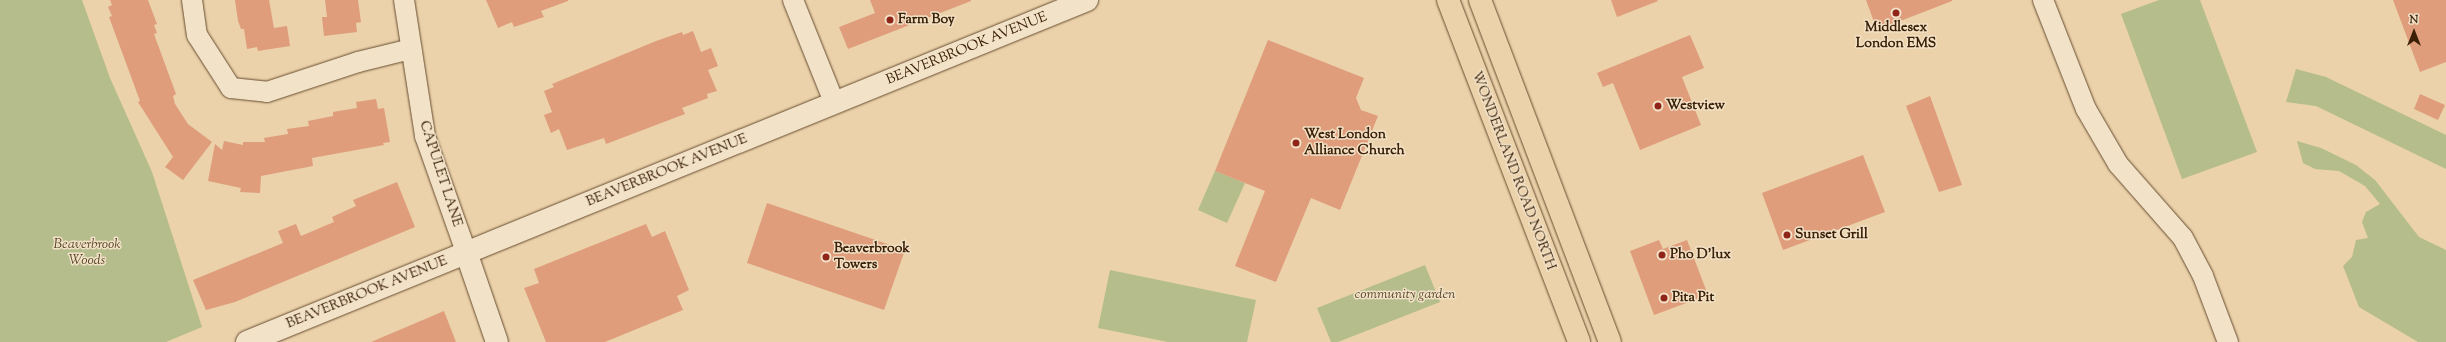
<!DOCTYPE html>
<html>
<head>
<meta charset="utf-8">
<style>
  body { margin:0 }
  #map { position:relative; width:2446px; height:342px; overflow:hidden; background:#ebd2aa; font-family:"Sorts Mill Goudy",serif }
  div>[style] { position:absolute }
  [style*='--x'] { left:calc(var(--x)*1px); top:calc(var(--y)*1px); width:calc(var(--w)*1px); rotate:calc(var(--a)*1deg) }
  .green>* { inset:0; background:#b4bd8b }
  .building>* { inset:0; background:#df9d7c }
  .roads { filter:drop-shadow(0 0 1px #674c30) drop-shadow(0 0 1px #674c30) }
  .minor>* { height:20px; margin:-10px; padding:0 10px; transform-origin:10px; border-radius:10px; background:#f2e2c8 }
  .tertiary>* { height:22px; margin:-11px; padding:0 11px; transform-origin:11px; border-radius:11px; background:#f2e2c8 }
  .primary>* { height:22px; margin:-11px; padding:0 11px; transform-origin:11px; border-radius:11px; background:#ebd2aa }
  .dots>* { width:11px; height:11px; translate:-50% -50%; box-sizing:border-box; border:2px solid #f2e2c8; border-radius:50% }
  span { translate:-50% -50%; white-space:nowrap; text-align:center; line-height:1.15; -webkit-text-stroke:3px #f2e2c8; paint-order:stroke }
  .poi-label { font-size:14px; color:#3b2007; font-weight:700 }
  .left { translate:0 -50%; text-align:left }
  .street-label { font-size:14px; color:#3b2007 }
  .park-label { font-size:14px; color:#594728; font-style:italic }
  .north { position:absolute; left:2394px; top:12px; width:40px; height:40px; -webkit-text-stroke:3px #f2e2c8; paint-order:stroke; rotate:0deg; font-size:11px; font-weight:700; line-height:16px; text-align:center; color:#3b2007 }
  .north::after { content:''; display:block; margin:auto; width:14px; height:18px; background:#3b2007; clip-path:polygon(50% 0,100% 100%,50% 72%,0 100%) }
</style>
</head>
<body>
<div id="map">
  <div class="green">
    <div style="clip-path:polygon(0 0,82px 0,110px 78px,152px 172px,202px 327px,166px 342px,0 342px)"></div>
    <div style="clip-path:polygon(2159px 0,2200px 0,2257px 152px,2182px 179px,2121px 14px)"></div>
    <div style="clip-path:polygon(2296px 69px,2326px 77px,2446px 135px,2446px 169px,2316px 106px,2286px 102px)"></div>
    <div style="clip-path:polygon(2297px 141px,2321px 148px,2356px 165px,2375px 180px,2419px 237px,2446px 250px,2446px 342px,2418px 342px,2359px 307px,2343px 266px,2352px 257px,2356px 240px,2368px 238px,2362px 222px,2366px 212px,2380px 204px,2365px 186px,2339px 171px,2315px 169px,2303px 163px)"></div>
    <div style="clip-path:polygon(1215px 171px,1245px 183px,1227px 223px,1198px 210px)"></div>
    <div style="clip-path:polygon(1425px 265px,1440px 302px,1338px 342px,1331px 342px,1317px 308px)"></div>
    <div style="clip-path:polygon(1110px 270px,1256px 300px,1247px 342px,1168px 342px,1098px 328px)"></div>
  </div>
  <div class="building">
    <div style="clip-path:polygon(110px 0,148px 0,157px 24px,154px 25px,157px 33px,154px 34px,176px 94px,173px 96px,175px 104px,188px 124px,212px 142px,183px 180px,165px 167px,173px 157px,138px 102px,140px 101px,109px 17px,112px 16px,108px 7px,112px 5px)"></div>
    <div style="clip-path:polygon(235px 0,269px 0,274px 28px,287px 26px,290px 46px,258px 51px,257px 47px,247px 49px,244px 29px,241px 29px,238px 21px)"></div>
    <div style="clip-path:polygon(325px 0,358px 0,361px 22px,356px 23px,357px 32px,324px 36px,322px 17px,327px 17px)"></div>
    <div style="clip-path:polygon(486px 0,568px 0,568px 1px,541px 11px,544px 17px,514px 27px,512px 22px,498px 28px)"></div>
    <div style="clip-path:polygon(870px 0,971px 0,971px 1px,848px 49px,839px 27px,875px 13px)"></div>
    <div style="clip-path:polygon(1611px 0,1657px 0,1658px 1px,1617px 17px)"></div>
    <div style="clip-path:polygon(1866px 0,1952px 0,1952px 1px,1877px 30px)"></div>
    <div style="clip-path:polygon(2393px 0,2446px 0,2446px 62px,2420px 72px)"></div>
    <div style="clip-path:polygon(693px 31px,701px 52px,711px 48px,718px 66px,708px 70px,717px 91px,707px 94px,708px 98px,682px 108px,685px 114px,606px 144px,604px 138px,567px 150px,559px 129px,551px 133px,544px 115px,552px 112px,544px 91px,554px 87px,552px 84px,656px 41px,682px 32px,683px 35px)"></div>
    <div style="clip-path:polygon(1690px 35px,1704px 68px,1682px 77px,1701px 125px,1640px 150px,1613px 83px,1603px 87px,1597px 73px)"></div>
    <div style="clip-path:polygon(1268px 40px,1364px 78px,1356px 98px,1361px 110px,1378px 116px,1340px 210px,1311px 198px,1276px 282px,1235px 266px,1265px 191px,1215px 171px)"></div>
    <div style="clip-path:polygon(2420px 94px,2445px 105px,2438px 120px,2414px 109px)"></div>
    <div style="clip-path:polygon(1930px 96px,1962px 185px,1939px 192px,1906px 106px)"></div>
    <div style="clip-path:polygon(376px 99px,378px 109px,384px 108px,390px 142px,383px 143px,384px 145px,312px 158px,313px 166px,261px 176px,260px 193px,240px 192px,241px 188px,208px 181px,215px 144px,222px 150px,224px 141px,243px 145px,243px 142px,265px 142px,264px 138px,288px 134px,287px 129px,309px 126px,308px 121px,333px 116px,333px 112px,357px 108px,356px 102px)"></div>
    <div style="clip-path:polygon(1863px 155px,1885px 212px,1783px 250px,1762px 193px)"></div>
    <div style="clip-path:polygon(397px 182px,415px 227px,235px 302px,206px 310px,193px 280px,283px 243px,278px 231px,296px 224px,301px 236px,334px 222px,332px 217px,356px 206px,353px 200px)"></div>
    <div style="clip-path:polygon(767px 203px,905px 250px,884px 310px,747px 263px)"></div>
    <div style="clip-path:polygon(646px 224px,652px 237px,665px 231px,689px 290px,677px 296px,683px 310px,605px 342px,546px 342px,524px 288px,539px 283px,534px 269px)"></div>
    <div style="clip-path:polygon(1659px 240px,1663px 249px,1687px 240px,1708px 295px,1654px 315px,1630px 251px)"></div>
    <div style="clip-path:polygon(444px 311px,456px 342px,371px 342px)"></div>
  </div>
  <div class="roads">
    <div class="minor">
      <div style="--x:192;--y:0;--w:35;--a:82"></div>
      <div style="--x:197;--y:35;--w:63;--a:57.3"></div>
      <div style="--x:231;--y:88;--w:36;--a:6"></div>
      <div style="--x:267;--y:92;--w:96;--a:-18.2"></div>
      <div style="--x:358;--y:62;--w:55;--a:-13.8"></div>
      <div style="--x:404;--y:0;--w:138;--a:81.2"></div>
      <div style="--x:425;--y:136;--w:123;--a:70.5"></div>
      <div style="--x:793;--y:0;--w:110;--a:68.1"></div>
      <div style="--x:2043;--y:0;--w:117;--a:68.5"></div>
      <div style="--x:2086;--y:109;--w:64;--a:59.8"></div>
      <div style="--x:2118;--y:164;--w:98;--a:48.7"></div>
      <div style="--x:2183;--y:238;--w:43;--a:62.2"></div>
      <div style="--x:2203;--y:276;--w:71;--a:69.3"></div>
    </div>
    <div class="tertiary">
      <div style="--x:466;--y:252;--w:95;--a:71"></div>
      <div style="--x:247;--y:342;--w:907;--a:-22.15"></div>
    </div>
    <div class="primary">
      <div style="--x:1448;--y:0;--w:366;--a:69"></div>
      <div style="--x:1480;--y:0;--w:366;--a:69.2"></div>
    </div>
  </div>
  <div class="dots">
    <div style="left:1896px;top:13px;background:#8f2418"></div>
    <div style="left:890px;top:20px;background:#8f2418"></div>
    <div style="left:1658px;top:106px;background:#8f2418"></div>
    <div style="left:1296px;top:143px;background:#8f2418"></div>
    <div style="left:1787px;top:235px;background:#8f2418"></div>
    <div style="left:1662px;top:255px;background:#8f2418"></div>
    <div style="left:826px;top:257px;background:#8f2418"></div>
    <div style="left:1664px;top:298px;background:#8f2418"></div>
  </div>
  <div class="poi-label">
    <span class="left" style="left:898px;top:20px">Farm Boy</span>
    <span style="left:1896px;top:36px">Middlesex<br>London EMS</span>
    <span class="left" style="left:1666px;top:106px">Westview</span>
    <span class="left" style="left:1304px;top:143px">West London<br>Alliance Church</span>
    <span class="left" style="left:1795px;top:235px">Sunset Grill</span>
    <span class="left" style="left:834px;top:257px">Beaverbrook<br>Towers</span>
    <span class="left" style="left:1670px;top:255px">Pho D'lux</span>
    <span class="left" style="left:1672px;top:298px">Pita Pit</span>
  </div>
  <div class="street-label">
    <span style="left:967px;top:49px;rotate:-22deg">BEAVERBROOK AVENUE</span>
    <span style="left:667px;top:171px;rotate:-22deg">BEAVERBROOK AVENUE</span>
    <span style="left:1513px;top:171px;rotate:69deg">WONDERLAND ROAD NORTH</span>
    <span style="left:440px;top:174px;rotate:72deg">CAPULET LANE</span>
    <span style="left:367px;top:293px;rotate:-22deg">BEAVERBROOK AVENUE</span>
  </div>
  <div class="park-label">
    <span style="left:87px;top:253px">Beaverbrook<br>Woods</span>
    <span style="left:1405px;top:295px">community garden</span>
  </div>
  <div class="north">N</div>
</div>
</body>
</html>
